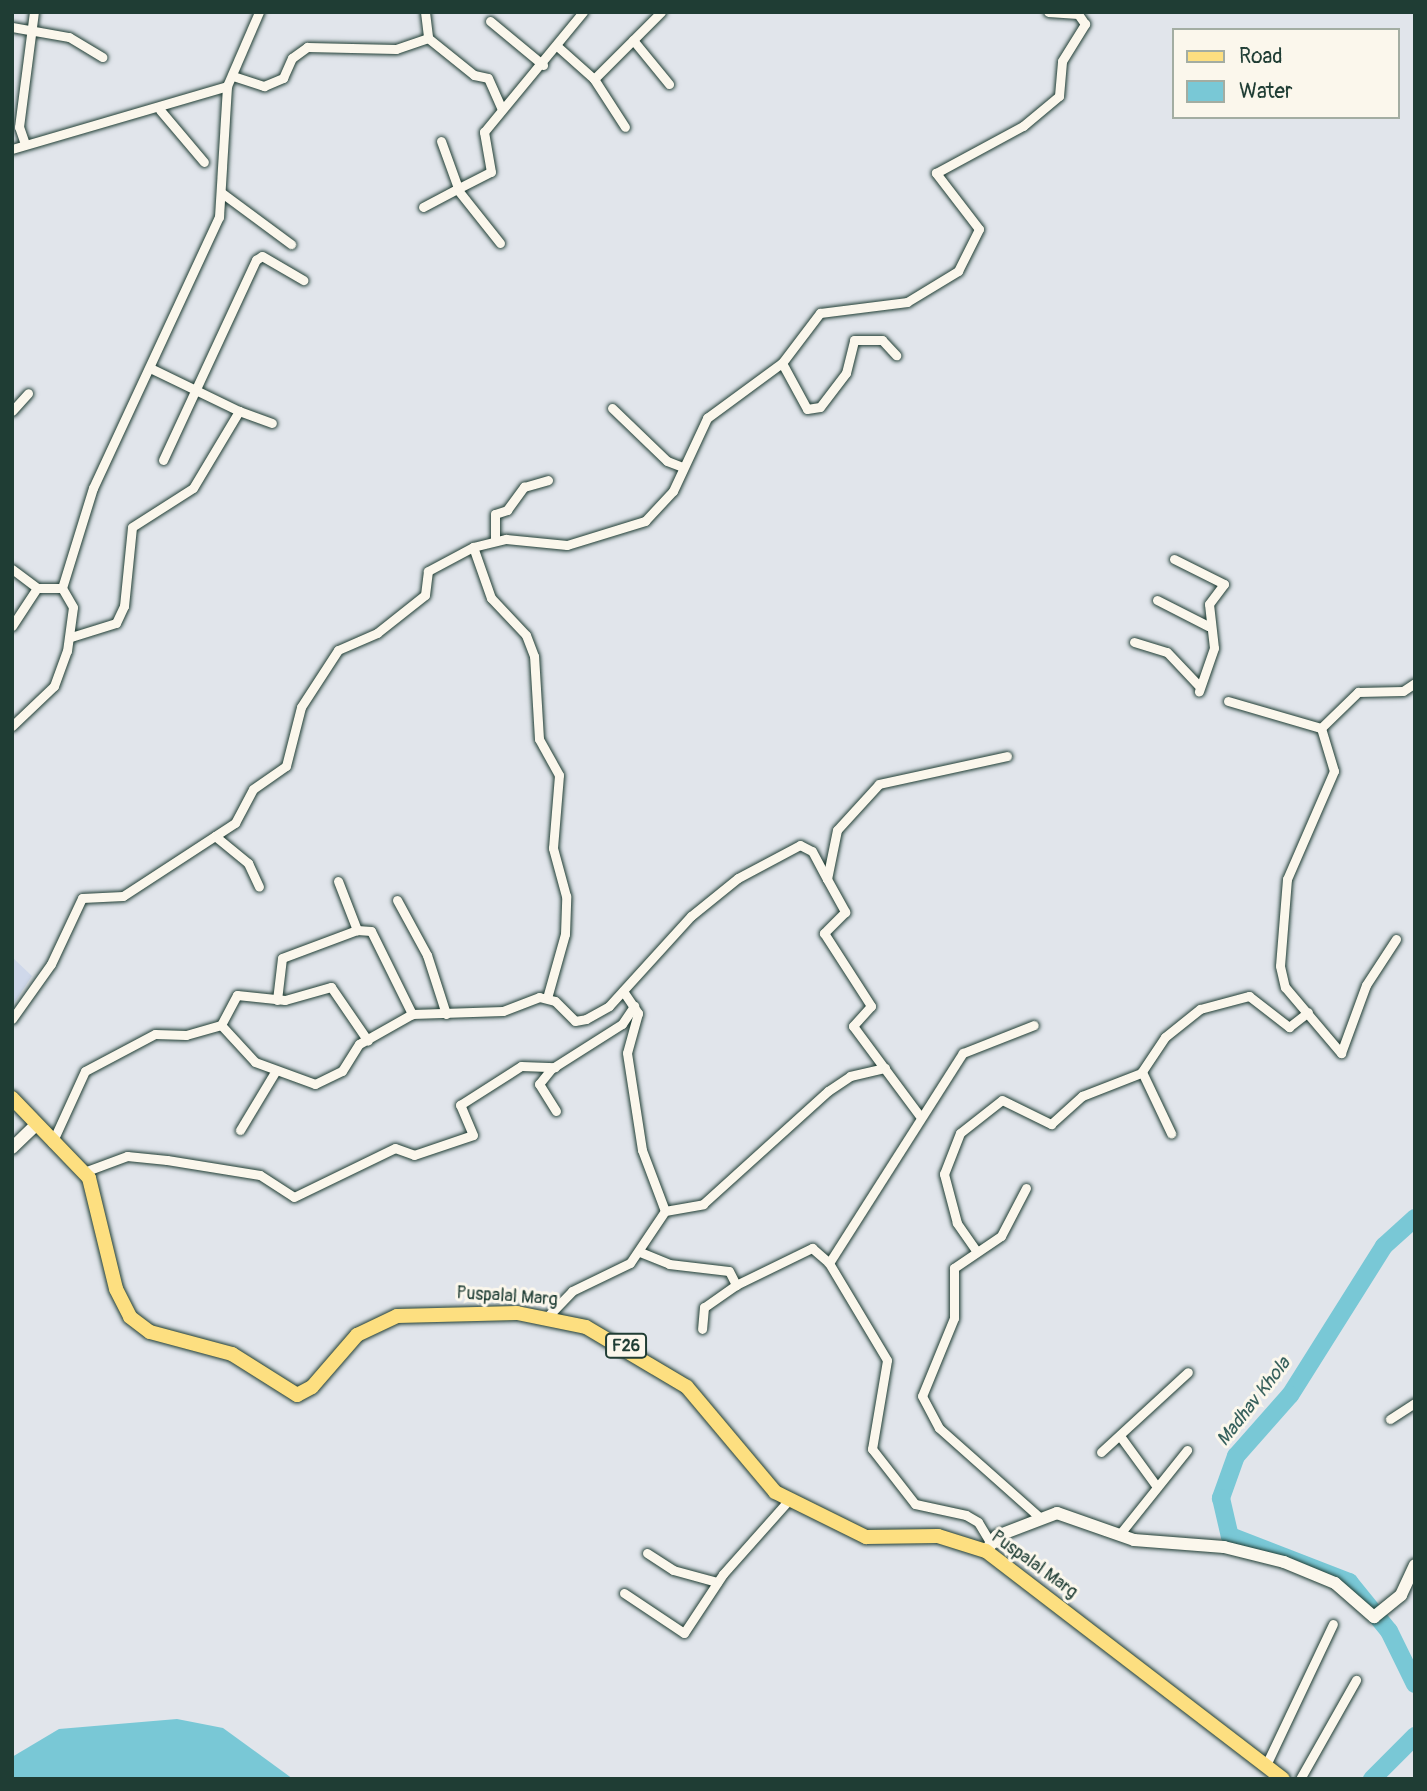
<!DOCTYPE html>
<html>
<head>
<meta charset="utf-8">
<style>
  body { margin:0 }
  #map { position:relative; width:1427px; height:1791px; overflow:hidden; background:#e1e5eb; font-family:Pangolin,sans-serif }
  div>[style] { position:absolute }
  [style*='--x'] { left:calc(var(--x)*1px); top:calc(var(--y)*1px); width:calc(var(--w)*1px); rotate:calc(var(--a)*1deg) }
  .built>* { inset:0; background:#cfd8ea }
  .water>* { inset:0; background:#79c8d6 }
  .river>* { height:18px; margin:-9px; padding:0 9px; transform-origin:9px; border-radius:9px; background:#79c8d6 }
  .roads { filter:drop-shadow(0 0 2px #1f3d34) drop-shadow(0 0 2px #1f3d34) }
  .street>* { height:9px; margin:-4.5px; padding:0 4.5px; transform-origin:4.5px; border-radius:4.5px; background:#fbf7ec }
  .secondary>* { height:12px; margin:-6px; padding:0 6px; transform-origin:6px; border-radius:6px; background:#fbf7ec }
  .primary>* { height:14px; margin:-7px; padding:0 7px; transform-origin:7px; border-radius:7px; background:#fddf80 }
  span { translate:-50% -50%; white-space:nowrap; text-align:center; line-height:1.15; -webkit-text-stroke:6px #fbf7ec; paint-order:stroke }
  .shield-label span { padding:2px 5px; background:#fbf7ec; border:2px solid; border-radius:5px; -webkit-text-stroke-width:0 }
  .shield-label { font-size:16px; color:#1f3d34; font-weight:700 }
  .street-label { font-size:18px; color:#1f3d34 }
  .water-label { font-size:19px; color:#36605c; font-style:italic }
  .frame { position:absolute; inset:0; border:14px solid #1f3d34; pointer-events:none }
  .legend { position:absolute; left:1172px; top:28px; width:228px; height:91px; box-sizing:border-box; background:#fbf7ec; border:2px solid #a3ada2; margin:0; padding:9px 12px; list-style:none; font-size:21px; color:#1f3d34 }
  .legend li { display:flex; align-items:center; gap:14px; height:35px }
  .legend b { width:35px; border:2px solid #a3ada2 }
</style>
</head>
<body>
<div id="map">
  <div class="built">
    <div style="clip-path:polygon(12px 957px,32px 976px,12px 1006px)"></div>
  </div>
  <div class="water">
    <div style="clip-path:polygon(177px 1719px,223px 1728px,293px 1779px,12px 1779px,12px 1757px,59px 1729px)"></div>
  </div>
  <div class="river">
    <div style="--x:1415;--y:1218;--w:42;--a:137.9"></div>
    <div style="--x:1384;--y:1246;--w:176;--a:122.2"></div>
    <div style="--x:1290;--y:1395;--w:81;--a:131.5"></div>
    <div style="--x:1236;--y:1456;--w:45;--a:109.7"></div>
    <div style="--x:1221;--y:1498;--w:39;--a:77"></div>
    <div style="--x:1230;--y:1536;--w:128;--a:21.1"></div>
    <div style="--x:1349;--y:1582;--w:63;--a:50.8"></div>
    <div style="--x:1389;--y:1631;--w:59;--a:63.9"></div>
    <div style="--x:1372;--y:1779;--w:61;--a:-45"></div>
  </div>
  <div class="roads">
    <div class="street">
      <div style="--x:425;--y:12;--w:26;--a:83"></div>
      <div style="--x:428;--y:38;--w:59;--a:38.8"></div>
      <div style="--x:474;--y:75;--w:14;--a:12"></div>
      <div style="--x:488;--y:78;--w:34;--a:66"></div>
      <div style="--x:490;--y:21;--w:69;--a:39.7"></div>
      <div style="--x:12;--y:27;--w:58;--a:10"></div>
      <div style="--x:69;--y:37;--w:39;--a:31"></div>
      <div style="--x:633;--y:40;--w:57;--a:50.7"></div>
      <div style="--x:557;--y:46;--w:50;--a:41.7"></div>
      <div style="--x:594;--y:79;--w:57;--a:57.1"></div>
      <div style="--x:233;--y:76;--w:33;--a:18"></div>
      <div style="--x:264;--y:86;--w:21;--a:-23"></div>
      <div style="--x:283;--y:78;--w:22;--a:-66"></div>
      <div style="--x:292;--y:58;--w:19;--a:-36"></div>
      <div style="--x:307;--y:47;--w:89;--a:1.3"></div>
      <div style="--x:396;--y:49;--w:34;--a:-19"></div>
      <div style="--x:594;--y:79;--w:95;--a:-45"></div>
      <div style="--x:160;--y:110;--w:68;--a:49.8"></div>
      <div style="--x:441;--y:141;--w:50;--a:70.1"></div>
      <div style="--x:25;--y:144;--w:18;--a:-109"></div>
      <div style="--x:19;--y:127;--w:116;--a:-82.6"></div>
      <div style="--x:12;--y:149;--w:224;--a:-16.3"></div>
      <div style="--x:227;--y:86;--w:81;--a:-66.6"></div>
      <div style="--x:222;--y:193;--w:86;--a:36.5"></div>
      <div style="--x:423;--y:207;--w:38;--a:-28"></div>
      <div style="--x:500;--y:243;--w:69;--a:-128.5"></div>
      <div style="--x:457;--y:189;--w:38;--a:-27"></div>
      <div style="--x:491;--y:172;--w:41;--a:-99.9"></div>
      <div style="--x:484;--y:132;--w:156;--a:-50.5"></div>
      <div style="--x:782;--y:363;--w:52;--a:61.5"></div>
      <div style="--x:807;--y:409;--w:13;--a:-9"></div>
      <div style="--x:820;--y:407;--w:43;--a:-52.6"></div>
      <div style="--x:846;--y:373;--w:34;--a:-76"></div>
      <div style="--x:854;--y:340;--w:28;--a:0"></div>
      <div style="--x:882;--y:340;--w:21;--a:47"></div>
      <div style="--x:612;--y:408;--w:76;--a:43.9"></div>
      <div style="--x:667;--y:461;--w:17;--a:21"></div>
      <div style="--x:12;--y:411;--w:24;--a:-48"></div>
      <div style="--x:239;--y:411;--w:35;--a:20"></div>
      <div style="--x:163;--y:460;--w:221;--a:-65.1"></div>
      <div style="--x:256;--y:260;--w:7;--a:-34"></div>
      <div style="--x:262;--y:256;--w:48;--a:30.3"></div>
      <div style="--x:495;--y:540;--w:26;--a:-90"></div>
      <div style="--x:495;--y:514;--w:13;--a:-18"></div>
      <div style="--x:507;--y:510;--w:29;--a:-54"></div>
      <div style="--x:524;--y:487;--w:25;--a:-16"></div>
      <div style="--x:1174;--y:559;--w:56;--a:26.6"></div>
      <div style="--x:1224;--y:584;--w:25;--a:127"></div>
      <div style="--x:1209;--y:604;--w:44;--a:83.5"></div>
      <div style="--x:1214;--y:648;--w:46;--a:109.2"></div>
      <div style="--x:12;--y:569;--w:31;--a:37"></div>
      <div style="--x:1157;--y:600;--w:57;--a:27"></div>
      <div style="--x:12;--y:626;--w:45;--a:-56.7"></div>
      <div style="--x:37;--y:588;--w:25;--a:0"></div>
      <div style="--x:62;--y:588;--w:105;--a:-72.8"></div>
      <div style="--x:93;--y:488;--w:299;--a:-65.1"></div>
      <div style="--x:219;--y:217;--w:131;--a:-86.5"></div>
      <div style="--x:71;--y:637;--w:47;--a:-17.3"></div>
      <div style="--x:116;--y:623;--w:19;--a:-65"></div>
      <div style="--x:124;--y:606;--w:79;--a:-84.2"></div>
      <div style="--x:132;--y:527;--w:72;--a:-32.6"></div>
      <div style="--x:193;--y:488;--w:90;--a:-59.1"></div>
      <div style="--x:239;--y:411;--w:99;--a:-154.2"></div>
      <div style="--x:1134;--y:642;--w:34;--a:17"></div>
      <div style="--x:1167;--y:652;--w:47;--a:46.7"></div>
      <div style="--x:1228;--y:701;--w:97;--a:16.2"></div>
      <div style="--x:1321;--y:728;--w:52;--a:-44.2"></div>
      <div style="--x:1358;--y:692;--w:45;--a:-1.3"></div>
      <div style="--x:1403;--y:691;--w:14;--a:-34"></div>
      <div style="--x:12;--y:726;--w:58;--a:-43.6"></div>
      <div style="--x:54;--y:686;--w:37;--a:-70"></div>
      <div style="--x:67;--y:651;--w:44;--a:-82.2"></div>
      <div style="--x:73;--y:607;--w:22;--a:-120"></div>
      <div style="--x:1321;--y:728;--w:45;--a:73.2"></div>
      <div style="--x:1334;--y:771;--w:118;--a:113.5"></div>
      <div style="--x:1287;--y:879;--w:87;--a:94.6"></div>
      <div style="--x:1280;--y:966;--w:22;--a:77"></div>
      <div style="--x:1285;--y:987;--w:87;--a:49.7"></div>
      <div style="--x:1341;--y:1053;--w:72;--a:-69.8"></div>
      <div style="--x:1366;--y:985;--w:55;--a:-56.9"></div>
      <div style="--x:215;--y:836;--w:43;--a:39.3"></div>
      <div style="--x:248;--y:863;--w:26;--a:65"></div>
      <div style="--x:827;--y:879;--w:38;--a:61"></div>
      <div style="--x:845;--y:912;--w:30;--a:135"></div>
      <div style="--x:824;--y:933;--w:87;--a:57.2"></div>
      <div style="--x:871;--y:1006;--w:27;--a:132"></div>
      <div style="--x:853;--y:1026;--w:111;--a:53.4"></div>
      <div style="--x:338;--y:881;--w:53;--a:68.8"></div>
      <div style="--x:357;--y:930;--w:14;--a:4"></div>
      <div style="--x:371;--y:931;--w:93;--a:63.7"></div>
      <div style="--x:397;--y:900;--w:63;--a:61.4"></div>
      <div style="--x:427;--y:955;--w:62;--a:72.1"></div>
      <div style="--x:623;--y:991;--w:27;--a:56"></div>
      <div style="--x:638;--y:1013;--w:41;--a:105.4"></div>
      <div style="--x:627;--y:1053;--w:98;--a:81.2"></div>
      <div style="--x:642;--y:1150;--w:65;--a:69.3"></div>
      <div style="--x:547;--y:998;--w:66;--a:-74.3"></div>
      <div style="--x:565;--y:934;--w:38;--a:-88"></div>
      <div style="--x:566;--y:896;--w:50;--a:-105.2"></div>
      <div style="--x:553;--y:848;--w:73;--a:-85.3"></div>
      <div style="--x:559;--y:775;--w:41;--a:-119.1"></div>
      <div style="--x:539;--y:739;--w:83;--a:-93.4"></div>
      <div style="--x:534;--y:656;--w:22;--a:-111"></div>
      <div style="--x:526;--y:635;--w:51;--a:-133.4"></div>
      <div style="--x:491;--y:598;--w:54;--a:-109.4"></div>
      <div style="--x:473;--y:547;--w:34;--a:-14"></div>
      <div style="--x:506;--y:539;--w:61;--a:5.6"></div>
      <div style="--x:567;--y:545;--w:82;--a:-17.1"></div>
      <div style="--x:645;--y:521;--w:41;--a:-47"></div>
      <div style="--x:673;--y:491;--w:81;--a:-65"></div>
      <div style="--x:707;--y:418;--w:93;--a:-36.3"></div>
      <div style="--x:782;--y:363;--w:63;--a:-52.8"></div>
      <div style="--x:820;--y:313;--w:88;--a:-7.2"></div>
      <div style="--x:907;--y:302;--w:60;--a:-31.3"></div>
      <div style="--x:958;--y:271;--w:47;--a:-63.4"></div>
      <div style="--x:979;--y:229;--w:71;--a:-127.5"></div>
      <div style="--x:936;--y:173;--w:99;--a:-28.4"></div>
      <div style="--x:1023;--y:126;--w:47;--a:-39.8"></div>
      <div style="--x:1059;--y:96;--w:35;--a:-85"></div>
      <div style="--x:1062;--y:61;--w:44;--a:-58.1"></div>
      <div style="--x:1085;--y:24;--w:12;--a:-125"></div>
      <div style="--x:1078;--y:14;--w:30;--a:-176"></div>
      <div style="--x:277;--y:1000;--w:42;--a:-83.2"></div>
      <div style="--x:282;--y:958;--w:80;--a:-20.5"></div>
      <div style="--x:12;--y:1019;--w:67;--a:-54.7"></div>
      <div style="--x:51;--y:964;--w:73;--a:-64.8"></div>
      <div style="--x:82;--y:898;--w:41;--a:-2.8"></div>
      <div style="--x:123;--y:896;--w:134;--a:-33.1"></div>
      <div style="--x:235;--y:823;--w:38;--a:-62"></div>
      <div style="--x:253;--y:789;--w:40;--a:-34.9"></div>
      <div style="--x:286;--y:766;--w:61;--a:-75.7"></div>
      <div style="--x:301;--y:707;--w:68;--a:-57"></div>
      <div style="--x:338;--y:650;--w:43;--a:-23.6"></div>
      <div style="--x:377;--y:633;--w:61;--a:-38.4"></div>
      <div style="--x:425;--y:595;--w:24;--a:-83"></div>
      <div style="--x:428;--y:571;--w:51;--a:-28.1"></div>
      <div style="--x:221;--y:1025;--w:34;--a:-62"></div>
      <div style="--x:237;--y:995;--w:48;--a:5.9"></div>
      <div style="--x:285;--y:1000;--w:48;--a:-15.8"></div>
      <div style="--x:331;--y:987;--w:65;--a:55.6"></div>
      <div style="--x:1142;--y:1072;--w:68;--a:64.6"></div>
      <div style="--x:556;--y:1111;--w:32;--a:-122"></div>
      <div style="--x:539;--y:1084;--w:19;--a:-51"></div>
      <div style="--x:551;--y:1069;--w:84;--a:-32.4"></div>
      <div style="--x:622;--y:1024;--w:22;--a:-56"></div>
      <div style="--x:240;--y:1130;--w:68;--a:-58.9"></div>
      <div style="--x:52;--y:1143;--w:79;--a:-65.4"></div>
      <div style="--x:85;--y:1071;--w:79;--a:-27.9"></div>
      <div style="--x:155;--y:1034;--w:31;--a:2"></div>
      <div style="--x:186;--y:1035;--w:36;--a:-16"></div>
      <div style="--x:221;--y:1025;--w:50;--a:47.4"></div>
      <div style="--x:255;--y:1062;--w:64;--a:20.1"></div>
      <div style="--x:315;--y:1084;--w:30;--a:-26"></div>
      <div style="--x:342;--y:1071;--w:32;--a:-58"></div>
      <div style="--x:359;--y:1044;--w:61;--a:-29.5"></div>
      <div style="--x:412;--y:1014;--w:91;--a:-1.9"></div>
      <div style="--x:503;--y:1011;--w:39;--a:-21"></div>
      <div style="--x:539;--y:997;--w:16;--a:14"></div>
      <div style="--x:555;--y:1001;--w:28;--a:45"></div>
      <div style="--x:575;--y:1021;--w:11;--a:-10"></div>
      <div style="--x:586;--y:1019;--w:26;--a:-29"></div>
      <div style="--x:609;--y:1006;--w:122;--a:-47.7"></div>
      <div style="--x:691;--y:916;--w:60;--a:-39"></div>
      <div style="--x:738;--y:878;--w:70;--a:-28"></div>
      <div style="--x:800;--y:845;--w:13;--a:27"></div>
      <div style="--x:812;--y:851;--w:32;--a:62"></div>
      <div style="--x:827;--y:879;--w:50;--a:-78.5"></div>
      <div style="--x:837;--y:830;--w:62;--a:-47.6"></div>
      <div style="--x:879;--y:784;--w:131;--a:-12.3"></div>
      <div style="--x:84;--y:1172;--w:46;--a:-20.4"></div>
      <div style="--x:127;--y:1156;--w:40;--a:5.7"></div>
      <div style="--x:167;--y:1160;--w:94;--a:9.2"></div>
      <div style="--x:260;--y:1175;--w:40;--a:32.9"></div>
      <div style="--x:294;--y:1197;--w:112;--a:-25.9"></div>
      <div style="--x:395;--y:1148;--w:20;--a:20"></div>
      <div style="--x:414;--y:1155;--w:62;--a:-18.7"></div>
      <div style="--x:473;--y:1135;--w:33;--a:-113"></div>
      <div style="--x:460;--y:1105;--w:72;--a:-32.6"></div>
      <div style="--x:521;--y:1066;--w:34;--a:2"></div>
      <div style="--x:1026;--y:1188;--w:54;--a:117.5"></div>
      <div style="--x:1001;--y:1236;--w:57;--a:145.8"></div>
      <div style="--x:954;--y:1268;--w:50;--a:90"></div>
      <div style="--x:954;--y:1318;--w:84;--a:112.3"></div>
      <div style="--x:922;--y:1396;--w:36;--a:62"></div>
      <div style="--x:939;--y:1428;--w:132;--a:41.6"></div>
      <div style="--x:975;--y:1249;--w:32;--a:-125"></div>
      <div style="--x:957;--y:1223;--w:51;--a:-104.9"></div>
      <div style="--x:944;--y:1174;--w:44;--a:-68.7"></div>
      <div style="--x:960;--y:1133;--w:53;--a:-38.2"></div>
      <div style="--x:1002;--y:1100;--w:55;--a:26.1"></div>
      <div style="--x:1051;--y:1124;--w:42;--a:-42.1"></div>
      <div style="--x:1082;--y:1096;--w:63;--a:-21.3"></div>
      <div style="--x:1141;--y:1073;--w:43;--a:-56.3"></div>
      <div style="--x:1165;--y:1037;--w:45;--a:-38.7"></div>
      <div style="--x:1200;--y:1009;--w:51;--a:-14.9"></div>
      <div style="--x:1249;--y:996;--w:51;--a:37.8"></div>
      <div style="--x:1289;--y:1027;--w:24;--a:-38"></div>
      <div style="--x:640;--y:1252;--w:31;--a:22"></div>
      <div style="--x:669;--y:1264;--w:60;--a:6.7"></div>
      <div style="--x:729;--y:1271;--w:16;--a:63"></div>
      <div style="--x:736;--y:1285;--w:39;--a:145"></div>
      <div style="--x:704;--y:1307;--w:22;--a:95"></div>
      <div style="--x:736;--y:1285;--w:85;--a:-26"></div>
      <div style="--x:812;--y:1248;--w:23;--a:41"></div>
      <div style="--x:549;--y:1315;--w:33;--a:-46"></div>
      <div style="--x:572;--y:1291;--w:64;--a:-25.8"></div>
      <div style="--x:630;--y:1263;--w:63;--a:-56.1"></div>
      <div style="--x:665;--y:1211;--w:39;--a:-10"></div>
      <div style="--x:703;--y:1204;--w:169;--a:-42.1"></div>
      <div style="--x:828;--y:1091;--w:27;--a:-34"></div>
      <div style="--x:850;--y:1076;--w:36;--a:-13"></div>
      <div style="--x:1390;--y:1419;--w:30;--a:-33"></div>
      <div style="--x:1120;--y:1436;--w:63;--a:54"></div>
      <div style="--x:1101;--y:1452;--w:118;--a:-42.6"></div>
      <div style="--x:1119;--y:1535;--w:109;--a:-51.3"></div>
      <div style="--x:990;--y:1542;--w:23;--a:-121"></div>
      <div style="--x:978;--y:1522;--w:14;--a:-150"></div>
      <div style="--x:966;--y:1515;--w:52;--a:-167.8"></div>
      <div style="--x:915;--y:1504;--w:70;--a:-128"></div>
      <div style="--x:872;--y:1449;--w:90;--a:-80.4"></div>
      <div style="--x:887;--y:1360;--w:113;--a:-120.9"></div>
      <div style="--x:829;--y:1263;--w:249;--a:-57.5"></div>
      <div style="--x:963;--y:1053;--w:76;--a:-21.5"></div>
      <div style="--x:647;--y:1553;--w:31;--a:33"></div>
      <div style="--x:673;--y:1570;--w:46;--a:15.3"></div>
      <div style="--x:624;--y:1593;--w:72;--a:33.7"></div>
      <div style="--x:684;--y:1633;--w:71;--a:-56.5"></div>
      <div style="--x:723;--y:1574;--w:99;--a:-48.3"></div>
      <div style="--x:1266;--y:1765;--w:156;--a:-64.6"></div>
      <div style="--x:1300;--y:1779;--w:114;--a:-60.5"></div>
    </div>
    <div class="secondary">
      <div style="--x:12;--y:1148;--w:30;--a:-44"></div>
      <div style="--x:986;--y:1551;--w:19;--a:-54"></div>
      <div style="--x:997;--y:1536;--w:64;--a:-21"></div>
      <div style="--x:1057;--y:1513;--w:82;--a:19.3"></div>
      <div style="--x:1134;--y:1540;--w:90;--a:4.4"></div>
      <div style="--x:1224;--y:1547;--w:62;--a:14"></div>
      <div style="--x:1284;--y:1562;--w:55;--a:22.4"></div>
      <div style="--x:1335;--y:1583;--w:52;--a:41.1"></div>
      <div style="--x:1374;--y:1617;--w:35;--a:-39"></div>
      <div style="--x:1401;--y:1595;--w:33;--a:-65"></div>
    </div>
    <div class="primary">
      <div style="--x:12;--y:1098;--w:111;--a:46.1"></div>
      <div style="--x:89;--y:1178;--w:114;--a:76.3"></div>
      <div style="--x:116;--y:1289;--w:31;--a:63"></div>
      <div style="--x:130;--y:1317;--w:25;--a:37"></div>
      <div style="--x:150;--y:1332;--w:85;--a:15"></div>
      <div style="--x:232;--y:1354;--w:77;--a:32.2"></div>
      <div style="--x:297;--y:1395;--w:17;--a:-28"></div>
      <div style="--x:312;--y:1387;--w:69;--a:-49.1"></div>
      <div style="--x:357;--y:1335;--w:44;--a:-25.4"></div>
      <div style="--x:397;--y:1316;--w:120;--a:-1.4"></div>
      <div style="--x:517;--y:1313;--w:70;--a:11.5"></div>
      <div style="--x:586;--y:1327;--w:117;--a:30.7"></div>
      <div style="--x:687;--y:1387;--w:137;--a:50"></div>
      <div style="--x:775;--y:1492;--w:102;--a:26.3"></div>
      <div style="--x:866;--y:1537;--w:72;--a:-0.8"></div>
      <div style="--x:938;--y:1536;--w:50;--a:17.4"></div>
      <div style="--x:986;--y:1551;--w:374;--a:37.5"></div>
    </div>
  </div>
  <div class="shield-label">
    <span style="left:626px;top:1346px">F26</span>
  </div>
  <div class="street-label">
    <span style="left:507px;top:1297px;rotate:4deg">Puspalal Marg</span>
    <span style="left:1034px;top:1565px;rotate:36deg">Puspalal Marg</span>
  </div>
  <div class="water-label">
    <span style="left:1254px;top:1402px;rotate:-52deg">Madhav Khola</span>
  </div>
  <div class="frame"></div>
  <ul class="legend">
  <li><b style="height:9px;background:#fddf80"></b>Road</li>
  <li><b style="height:19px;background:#79c8d6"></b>Water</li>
  </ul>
</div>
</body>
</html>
